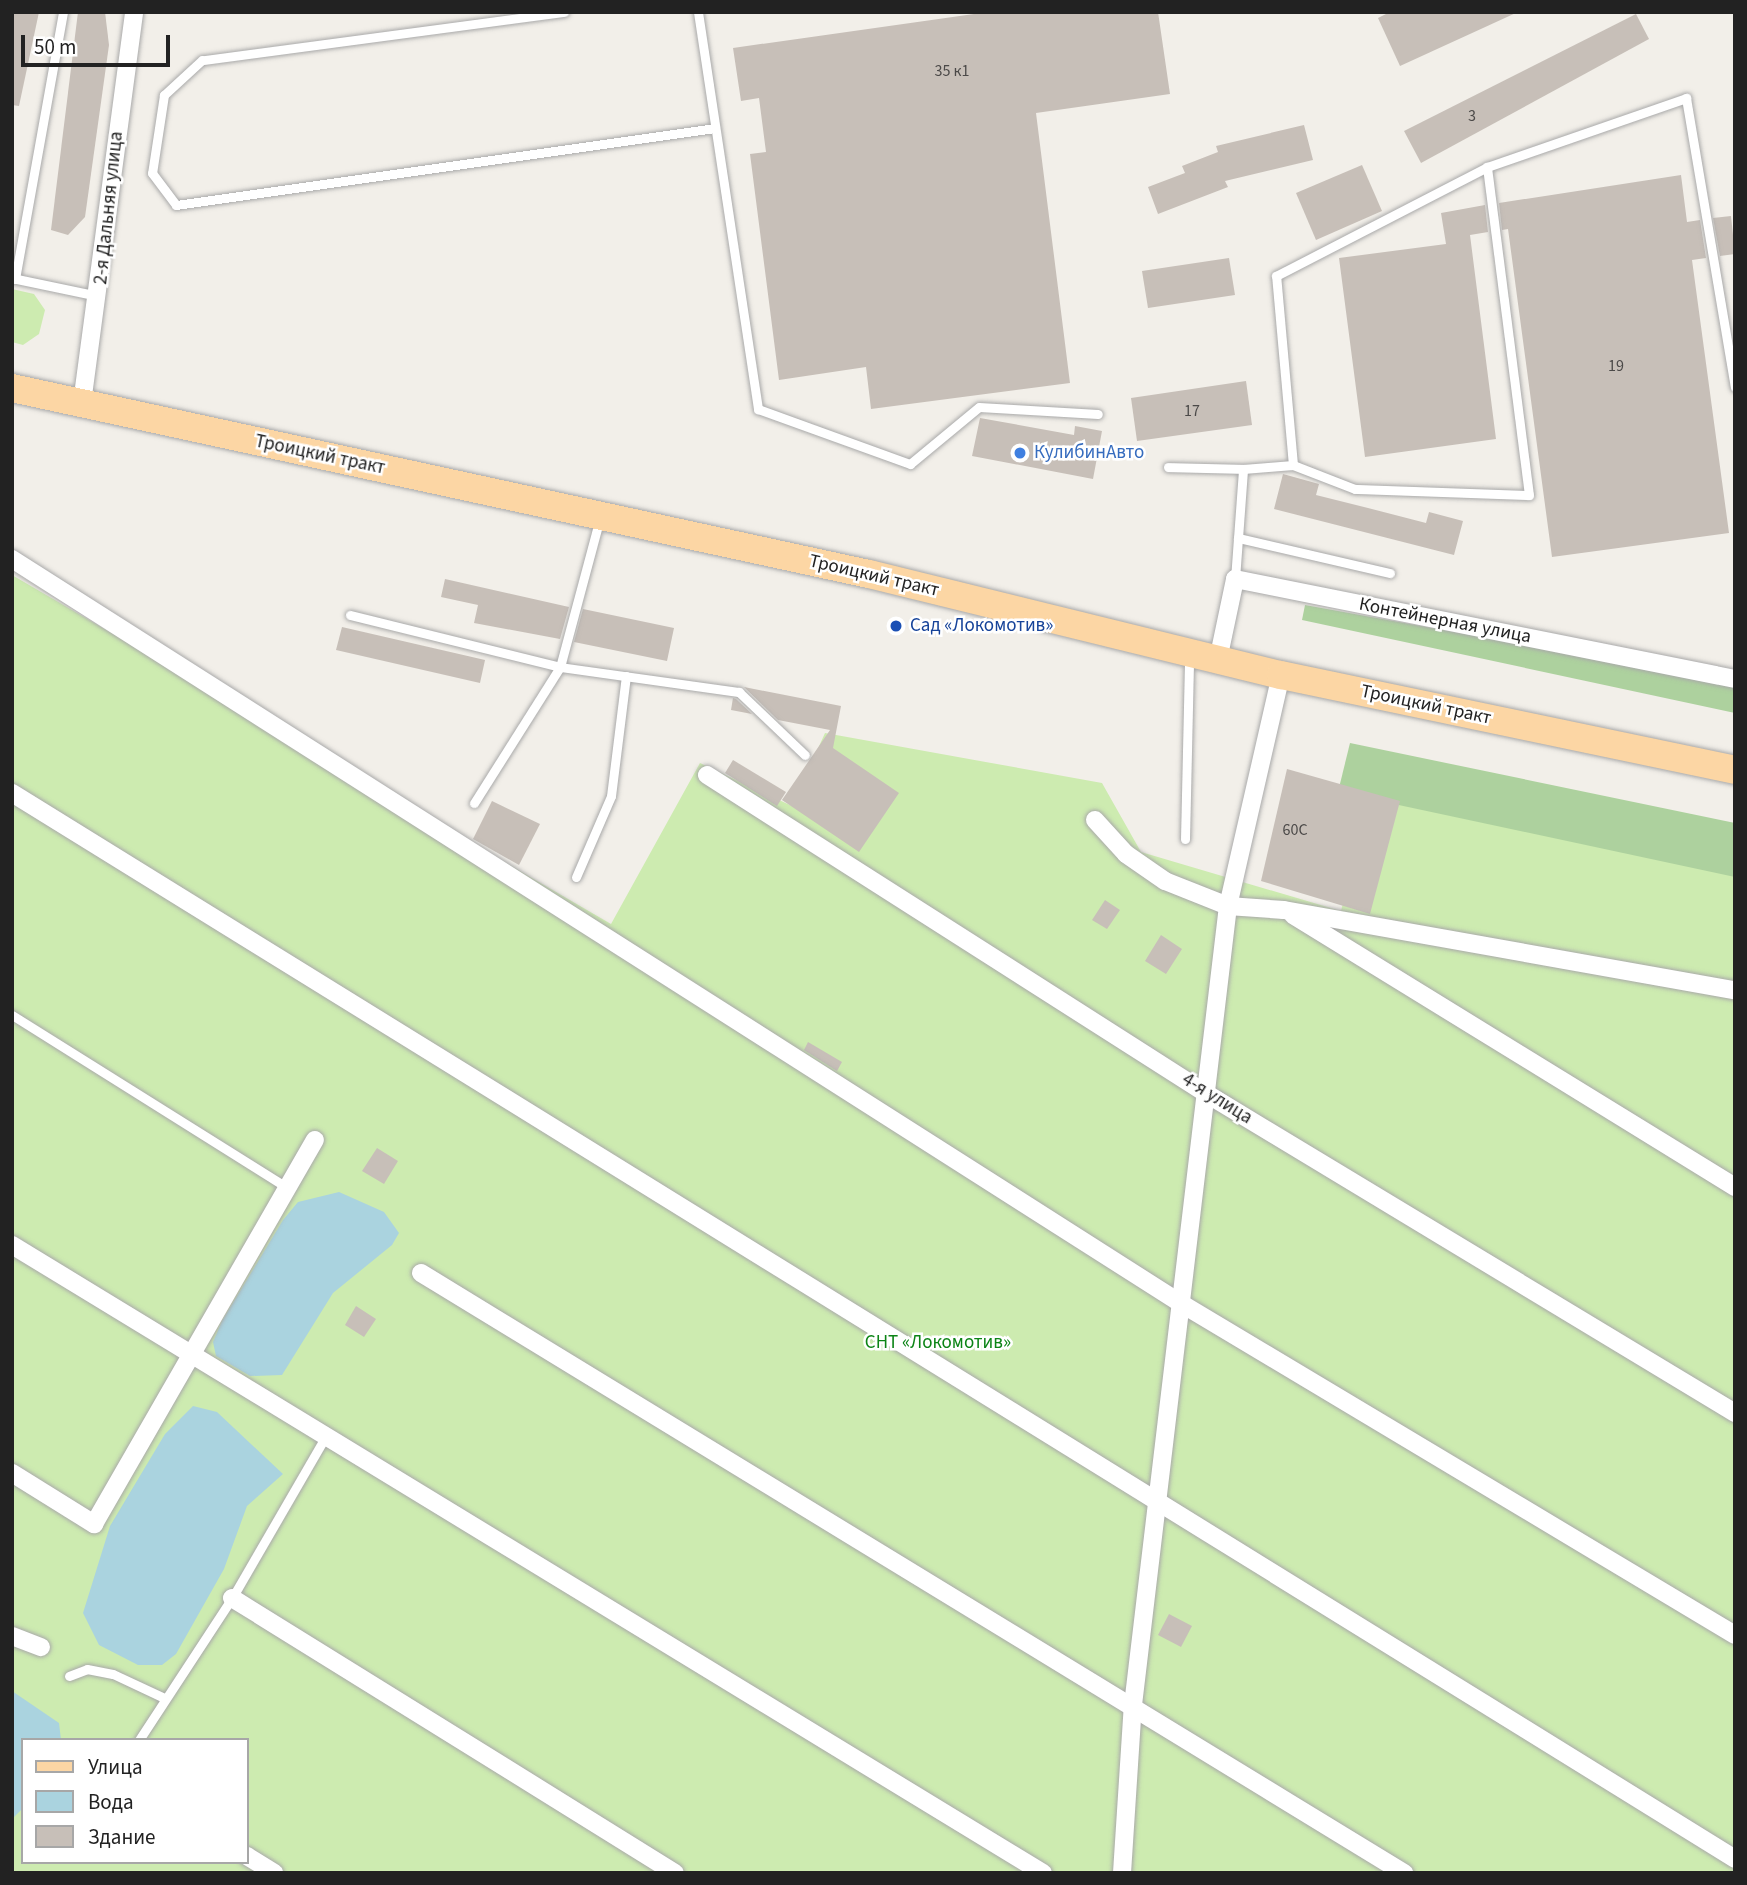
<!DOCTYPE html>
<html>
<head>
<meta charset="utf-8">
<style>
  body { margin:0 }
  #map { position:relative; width:1747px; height:1885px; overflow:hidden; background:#f2efe9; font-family:"Source Sans 3",sans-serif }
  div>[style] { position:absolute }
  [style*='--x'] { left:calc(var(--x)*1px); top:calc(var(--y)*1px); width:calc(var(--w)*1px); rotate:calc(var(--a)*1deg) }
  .grass>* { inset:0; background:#cdebb0 }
  .forest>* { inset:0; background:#add19e }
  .water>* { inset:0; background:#aad3df }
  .building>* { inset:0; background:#c7bfb8 }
  .roads { filter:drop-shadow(0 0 2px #a9a9a9) drop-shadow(0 0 2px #a9a9a9) }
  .lane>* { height:9px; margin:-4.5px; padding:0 4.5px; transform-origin:4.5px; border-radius:4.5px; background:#fff }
  .street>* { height:18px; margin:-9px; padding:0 9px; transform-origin:9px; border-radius:9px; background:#fff }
  .primary>* { height:28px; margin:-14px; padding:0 14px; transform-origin:14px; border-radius:14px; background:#fcd6a4 }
  .dots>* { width:19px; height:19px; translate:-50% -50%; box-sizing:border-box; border:4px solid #fff; border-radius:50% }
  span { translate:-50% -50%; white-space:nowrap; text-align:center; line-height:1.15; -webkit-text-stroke:5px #fff; paint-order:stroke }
  .number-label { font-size:16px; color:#4b4948 }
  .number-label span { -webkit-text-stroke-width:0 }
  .street-label { font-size:19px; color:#222 }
  .shop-label { font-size:19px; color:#366cbe }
  .left { translate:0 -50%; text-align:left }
  .transit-label { font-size:19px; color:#164399 }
  .park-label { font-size:19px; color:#0c8416 }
  .frame { position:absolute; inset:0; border:14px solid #222; pointer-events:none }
  .legend { position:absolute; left:21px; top:1738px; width:228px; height:126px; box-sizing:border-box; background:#fff; border:2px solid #a7a7a7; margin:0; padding:9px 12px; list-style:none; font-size:21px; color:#222 }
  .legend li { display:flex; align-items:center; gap:14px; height:35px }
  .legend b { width:35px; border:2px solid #a7a7a7 }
  .scale { position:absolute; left:21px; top:35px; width:149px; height:32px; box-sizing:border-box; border:4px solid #222; border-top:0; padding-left:9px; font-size:21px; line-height:24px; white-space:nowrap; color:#222; -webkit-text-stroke:5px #fff; paint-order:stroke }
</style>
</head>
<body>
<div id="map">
  <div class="grass">
    <div style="clip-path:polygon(12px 289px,34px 294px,45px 310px,39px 334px,23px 345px,12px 342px)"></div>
    <div style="clip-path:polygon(evenodd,12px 575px,611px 924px,700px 763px,792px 806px,825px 733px,1102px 783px,1141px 852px,1341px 911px,1372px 786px,1735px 865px,1735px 1873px,12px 1873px,12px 575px,23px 1740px,247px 1740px,247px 1862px,23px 1862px,23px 1740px)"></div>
  </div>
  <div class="forest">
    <div style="clip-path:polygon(1305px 605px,1735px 683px,1735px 713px,1302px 620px)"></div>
    <div style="clip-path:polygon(1350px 743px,1735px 823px,1735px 877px,1338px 792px)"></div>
  </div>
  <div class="water">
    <div style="clip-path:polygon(339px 1192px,384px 1212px,399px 1233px,392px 1245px,333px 1293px,282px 1375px,250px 1376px,216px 1356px,213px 1342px,222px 1321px,283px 1220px,298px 1202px)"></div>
    <div style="clip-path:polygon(193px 1406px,217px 1412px,283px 1474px,247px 1506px,224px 1569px,176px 1654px,162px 1665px,138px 1665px,99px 1645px,83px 1613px,110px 1526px,165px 1434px)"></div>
    <div style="clip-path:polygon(12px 1691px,59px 1723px,61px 1740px,23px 1740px,23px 1808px,12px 1819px)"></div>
  </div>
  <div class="building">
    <div style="clip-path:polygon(12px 12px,39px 12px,19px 106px,12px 105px)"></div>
    <div style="clip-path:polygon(78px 12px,105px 12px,109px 45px,85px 217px,68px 235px,51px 230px)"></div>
    <div style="clip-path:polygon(988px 12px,1158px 12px,1170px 94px,1036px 113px,1070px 383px,871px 409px,866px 367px,779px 380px,750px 154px,766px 152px,759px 98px,741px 101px,733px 48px)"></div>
    <div style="clip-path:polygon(1390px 12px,1518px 12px,1400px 66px,1378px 18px)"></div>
    <div style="clip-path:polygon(1636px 14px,1649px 39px,1421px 163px,1404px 131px)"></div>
    <div style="clip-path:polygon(1304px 125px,1313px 160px,1225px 181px,1228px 187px,1158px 214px,1148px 187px,1185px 173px,1182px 166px,1218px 152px,1216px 146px)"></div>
    <div style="clip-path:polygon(1362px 165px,1382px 211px,1316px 240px,1296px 193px)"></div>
    <div style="clip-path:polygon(1681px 175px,1687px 222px,1700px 220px,1706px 258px,1692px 260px,1729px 533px,1552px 557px,1508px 229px,1502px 230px,1499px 203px)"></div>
    <div style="clip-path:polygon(1485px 205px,1488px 232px,1470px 235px,1496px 439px,1365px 457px,1339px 258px,1446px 244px,1441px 213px)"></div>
    <div style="clip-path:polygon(1731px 216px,1735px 254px,1720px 256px,1713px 218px)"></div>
    <div style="clip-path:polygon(1229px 258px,1235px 295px,1148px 308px,1142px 271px)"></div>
    <div style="clip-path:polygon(1246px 381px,1252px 425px,1137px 441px,1131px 398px)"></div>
    <div style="clip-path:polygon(980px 418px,1074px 435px,1075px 426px,1102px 431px,1093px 479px,972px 456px)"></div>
    <div style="clip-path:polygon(1283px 474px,1319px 484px,1316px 495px,1368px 508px,1426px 523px,1429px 512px,1463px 521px,1454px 555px,1274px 509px)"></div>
    <div style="clip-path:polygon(445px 579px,569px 607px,560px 639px,474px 623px,478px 605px,441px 597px)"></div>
    <div style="clip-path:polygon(583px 609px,674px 628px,667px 661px,574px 642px)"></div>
    <div style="clip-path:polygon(342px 627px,485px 660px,480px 683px,336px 650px)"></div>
    <div style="clip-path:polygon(744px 687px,841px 706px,833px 748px,899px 793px,859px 852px,782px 800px,830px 730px,778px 720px)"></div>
    <div style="clip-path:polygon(733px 698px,736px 699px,752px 714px,731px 710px)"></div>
    <div style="clip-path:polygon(733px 760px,786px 792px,777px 806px,725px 773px)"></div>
    <div style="clip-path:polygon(1287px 769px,1400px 801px,1370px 914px,1261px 881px)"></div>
    <div style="clip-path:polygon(492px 801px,540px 824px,519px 865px,473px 839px)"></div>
    <div style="clip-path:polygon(1105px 900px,1120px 910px,1107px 929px,1092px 920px)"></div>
    <div style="clip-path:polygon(1161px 935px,1182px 949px,1166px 974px,1145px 961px)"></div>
    <div style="clip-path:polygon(808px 1042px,842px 1062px,837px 1071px,804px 1050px)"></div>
    <div style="clip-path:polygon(377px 1148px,398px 1161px,384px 1184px,362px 1171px)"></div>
    <div style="clip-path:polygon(356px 1306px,376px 1319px,364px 1337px,345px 1325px)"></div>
    <div style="clip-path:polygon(1169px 1614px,1192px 1626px,1181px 1647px,1158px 1635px)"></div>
  </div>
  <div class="roads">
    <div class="lane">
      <div style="--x:564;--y:12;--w:365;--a:172.4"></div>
      <div style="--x:202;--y:60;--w:52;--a:137.4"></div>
      <div style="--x:164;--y:95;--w:79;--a:98.7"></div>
      <div style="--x:152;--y:173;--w:40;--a:53"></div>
      <div style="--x:176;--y:205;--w:544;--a:-8.13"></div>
      <div style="--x:698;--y:12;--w:402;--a:81.4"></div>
      <div style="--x:758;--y:409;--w:162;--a:19.9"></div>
      <div style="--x:910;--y:464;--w:89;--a:-39.6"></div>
      <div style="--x:979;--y:407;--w:119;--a:3.4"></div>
      <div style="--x:12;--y:278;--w:88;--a:11.8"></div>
      <div style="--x:15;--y:279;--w:271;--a:-79.8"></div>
      <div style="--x:1293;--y:465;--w:190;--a:-95.1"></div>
      <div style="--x:1276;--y:276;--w:237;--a:-27.3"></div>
      <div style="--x:1168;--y:467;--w:75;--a:1.5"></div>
      <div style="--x:1238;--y:538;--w:156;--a:13"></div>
      <div style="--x:1235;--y:579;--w:110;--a:-85.8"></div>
      <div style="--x:1243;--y:469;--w:50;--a:-4.6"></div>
      <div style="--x:1293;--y:465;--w:66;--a:21.2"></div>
      <div style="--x:1355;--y:489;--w:174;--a:2"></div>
      <div style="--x:1529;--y:495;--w:331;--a:-97.3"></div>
      <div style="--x:1487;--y:167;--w:211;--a:-19.1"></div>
      <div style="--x:1686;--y:98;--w:293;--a:80.4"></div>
      <div style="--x:350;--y:615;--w:216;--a:13.9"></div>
      <div style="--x:560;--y:667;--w:181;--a:8"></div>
      <div style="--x:739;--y:692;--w:91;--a:43.7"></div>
      <div style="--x:474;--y:803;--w:161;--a:-57.7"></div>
      <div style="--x:560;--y:667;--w:154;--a:-75"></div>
      <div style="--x:1185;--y:839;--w:181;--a:-88.7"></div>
      <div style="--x:576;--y:877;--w:88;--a:-66.6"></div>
      <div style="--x:611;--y:796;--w:121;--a:-82.9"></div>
      <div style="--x:12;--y:1015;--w:322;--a:32.1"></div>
      <div style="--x:69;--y:1676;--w:19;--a:-21"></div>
      <div style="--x:87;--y:1669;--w:26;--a:11"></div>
      <div style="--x:113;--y:1674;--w:54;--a:25.1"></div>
      <div style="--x:139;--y:1740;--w:170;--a:-56.8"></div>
      <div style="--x:232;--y:1598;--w:187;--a:-59.9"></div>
    </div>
    <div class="street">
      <div style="--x:82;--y:403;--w:394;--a:-82.4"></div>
      <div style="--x:12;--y:559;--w:1387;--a:32.49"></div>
      <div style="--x:1182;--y:1304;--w:644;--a:30.9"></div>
      <div style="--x:1218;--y:660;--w:83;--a:-78.1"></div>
      <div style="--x:1235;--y:579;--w:510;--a:11.31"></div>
      <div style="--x:707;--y:775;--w:593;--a:32.54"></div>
      <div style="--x:1207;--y:1094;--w:617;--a:31.14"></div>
      <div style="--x:12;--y:793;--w:2026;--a:31.74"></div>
      <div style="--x:1095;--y:820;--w:46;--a:47.6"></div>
      <div style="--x:1126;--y:854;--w:47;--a:34.7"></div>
      <div style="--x:1165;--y:881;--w:68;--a:21.6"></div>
      <div style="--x:1228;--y:906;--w:56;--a:4.1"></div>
      <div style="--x:1284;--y:910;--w:458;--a:10.1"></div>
      <div style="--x:1293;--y:915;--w:519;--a:31.61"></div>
      <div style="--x:12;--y:1245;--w:1207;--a:31.35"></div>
      <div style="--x:421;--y:1273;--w:1152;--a:31.4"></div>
      <div style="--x:12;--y:1473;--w:97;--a:31.9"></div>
      <div style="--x:94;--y:1524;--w:443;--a:-60.1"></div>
      <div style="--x:232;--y:1598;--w:521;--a:31.83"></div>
      <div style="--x:12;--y:1636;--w:31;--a:21"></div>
      <div style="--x:247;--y:1856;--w:32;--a:32"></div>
      <div style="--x:1122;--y:1873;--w:168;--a:-86.3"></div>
      <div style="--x:1133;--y:1705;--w:805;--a:-83.22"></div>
      <div style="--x:1228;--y:906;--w:237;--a:-77.1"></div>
    </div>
    <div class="primary">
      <div style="--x:12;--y:388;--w:877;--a:12.25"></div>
      <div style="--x:869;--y:574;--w:424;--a:13.8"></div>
      <div style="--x:1281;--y:675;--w:464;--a:11.8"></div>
    </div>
  </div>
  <div class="dots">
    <div style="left:1020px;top:453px;background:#3f7fe0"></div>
    <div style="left:896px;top:626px;background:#1a4fb4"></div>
  </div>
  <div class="number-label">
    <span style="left:952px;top:71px">35 к1</span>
    <span style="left:1472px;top:116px">3</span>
    <span style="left:1616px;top:366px">19</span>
    <span style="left:1192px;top:411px">17</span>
    <span style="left:1295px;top:830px">60С</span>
  </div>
  <div class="street-label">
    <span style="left:109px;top:208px;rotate:-84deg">2-я Дальняя улица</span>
    <span style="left:320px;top:455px;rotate:12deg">Троицкий тракт</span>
    <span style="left:874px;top:576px;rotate:13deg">Троицкий тракт</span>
    <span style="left:1445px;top:621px;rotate:11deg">Контейнерная улица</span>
    <span style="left:1426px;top:705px;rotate:12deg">Троицкий тракт</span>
    <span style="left:1217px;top:1099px;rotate:32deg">4-я улица</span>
  </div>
  <div class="shop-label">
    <span class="left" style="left:1034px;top:453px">КулибинАвто</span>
  </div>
  <div class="transit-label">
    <span class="left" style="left:910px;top:626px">Сад «Локомотив»</span>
  </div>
  <div class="park-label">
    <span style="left:938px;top:1343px">СНТ «Локомотив»</span>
  </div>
  <div class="frame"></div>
  <ul class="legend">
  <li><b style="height:9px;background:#fcd6a4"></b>Улица</li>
  <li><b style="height:19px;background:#aad3df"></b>Вода</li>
  <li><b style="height:19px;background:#c7bfb8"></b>Здание</li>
  </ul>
  <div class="scale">50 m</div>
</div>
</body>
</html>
